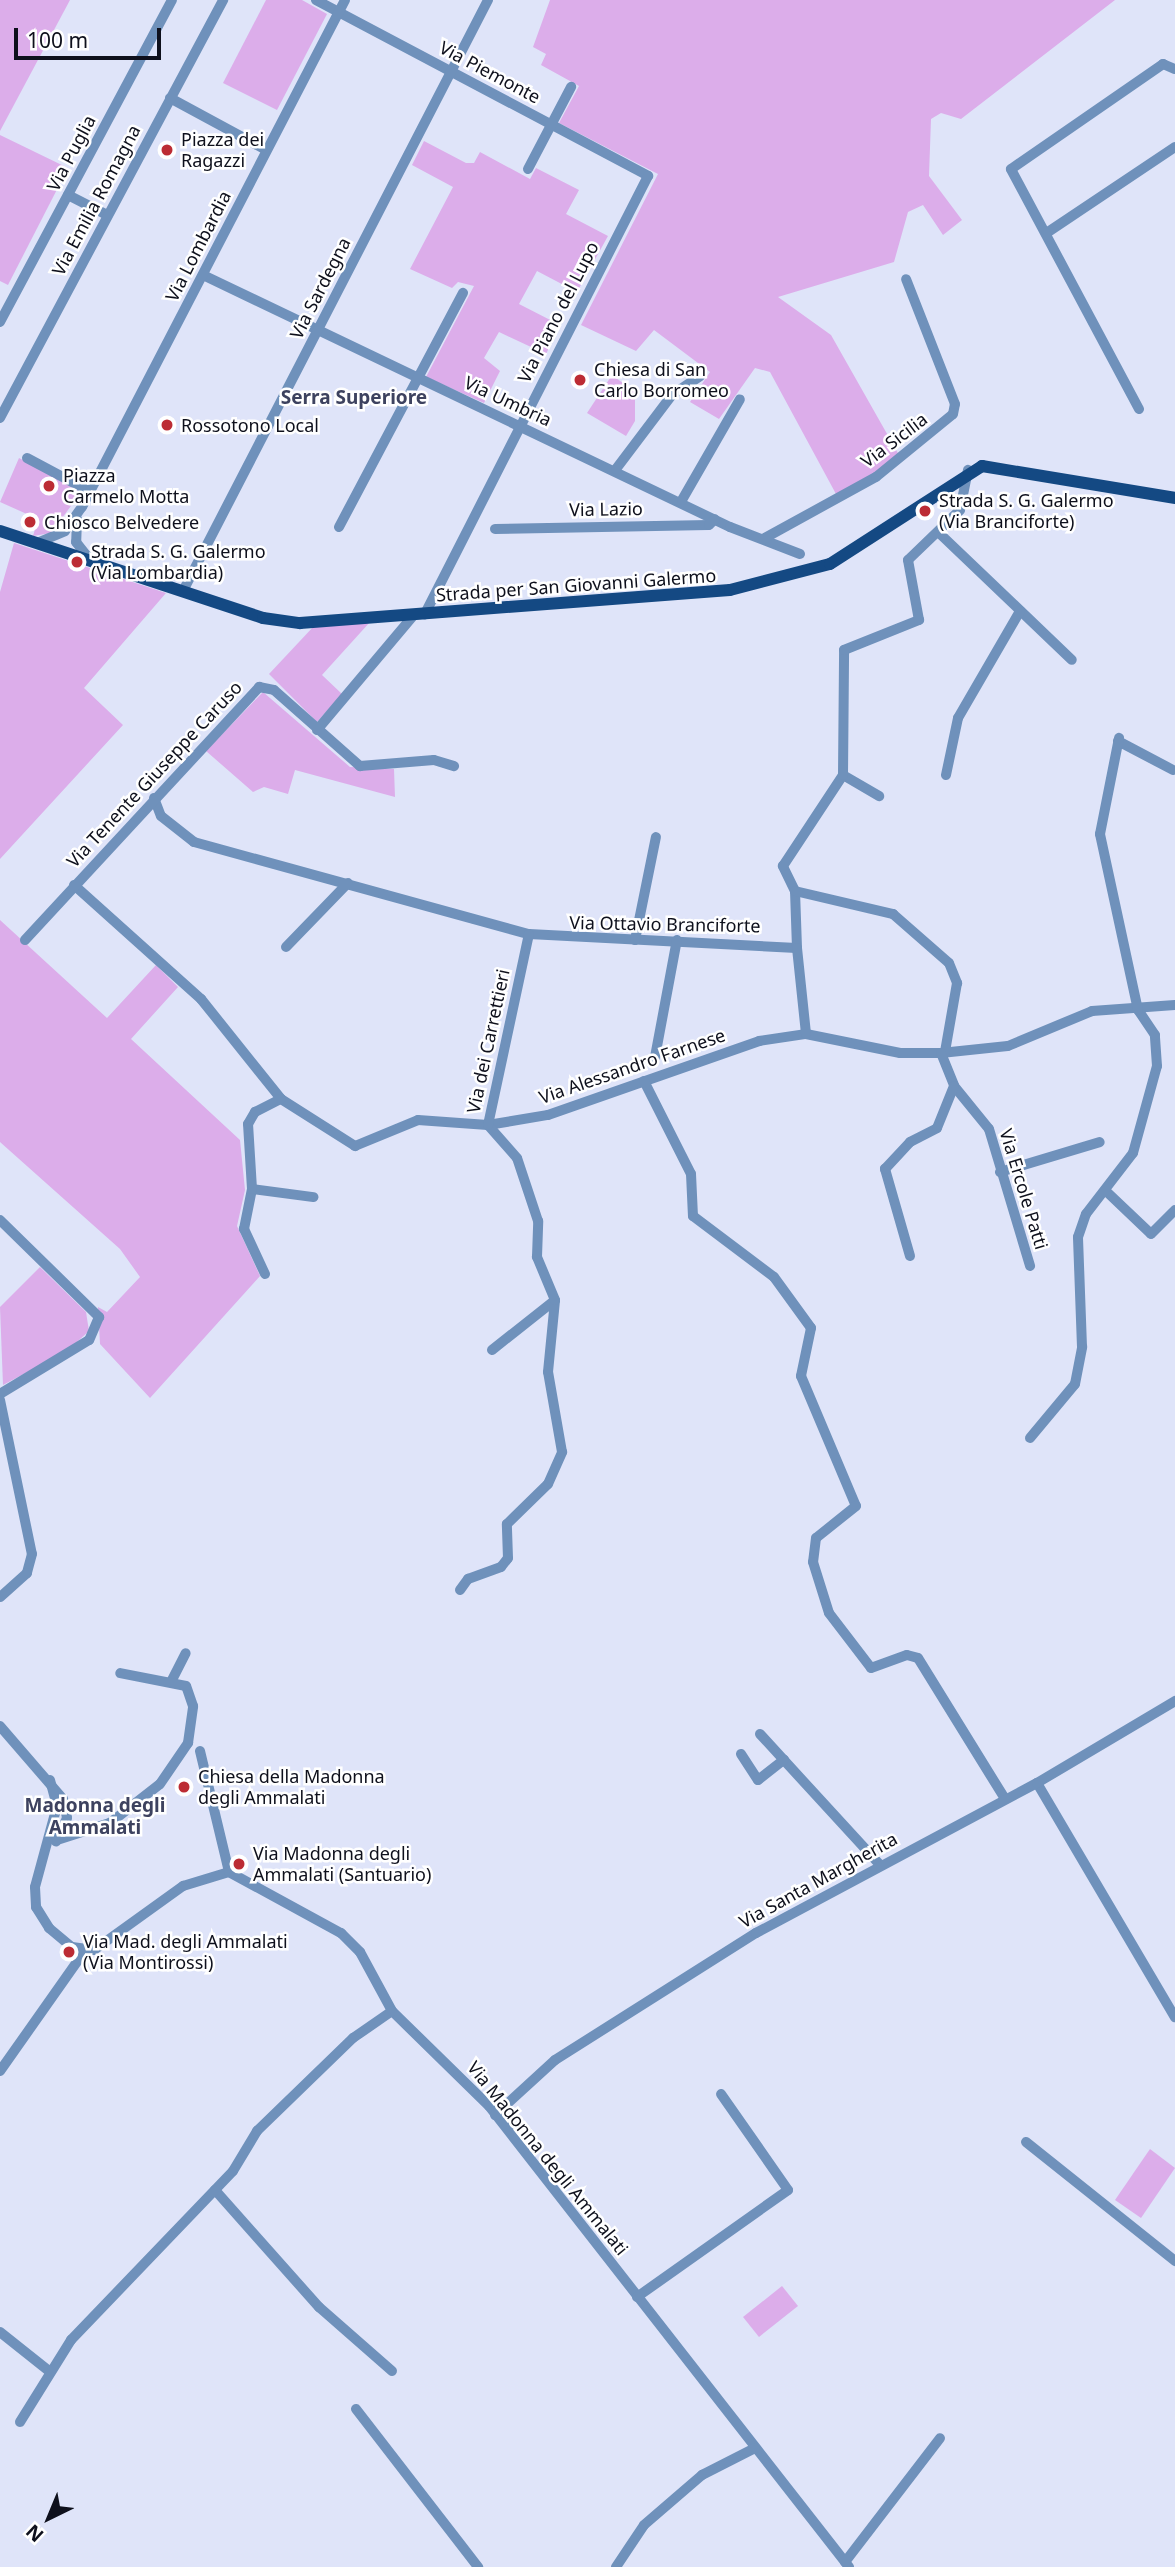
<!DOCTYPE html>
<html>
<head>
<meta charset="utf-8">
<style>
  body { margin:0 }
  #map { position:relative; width:1175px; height:2567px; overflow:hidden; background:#dfe4f9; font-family:"Noto Sans",sans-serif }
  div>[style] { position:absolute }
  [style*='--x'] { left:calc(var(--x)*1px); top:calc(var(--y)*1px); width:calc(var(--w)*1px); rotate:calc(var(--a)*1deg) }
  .green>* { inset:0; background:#dcadea }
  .minor>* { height:10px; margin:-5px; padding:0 5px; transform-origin:5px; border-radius:5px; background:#6f91bb }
  .major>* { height:12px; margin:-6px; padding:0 6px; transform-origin:6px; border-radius:6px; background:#144983 }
  .dots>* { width:19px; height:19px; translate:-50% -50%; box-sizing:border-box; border:4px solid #fff; border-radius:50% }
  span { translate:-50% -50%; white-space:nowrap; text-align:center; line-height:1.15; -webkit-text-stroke:5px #fff; paint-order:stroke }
  .street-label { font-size:18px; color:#0e101c }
  .poi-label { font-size:18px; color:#0e101c }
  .left { translate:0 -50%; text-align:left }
  .neighbourhood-label { font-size:19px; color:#3d425f; font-weight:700 }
  .north { position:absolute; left:14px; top:2483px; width:70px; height:70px; -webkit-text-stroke:5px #fff; paint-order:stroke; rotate:223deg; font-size:19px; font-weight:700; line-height:28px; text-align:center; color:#0e101c }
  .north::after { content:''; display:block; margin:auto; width:24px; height:32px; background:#0e101c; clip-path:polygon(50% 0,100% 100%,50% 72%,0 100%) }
  .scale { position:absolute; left:14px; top:28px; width:147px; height:32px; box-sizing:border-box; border:4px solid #0e101c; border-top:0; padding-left:9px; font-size:21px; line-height:24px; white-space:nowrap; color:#0e101c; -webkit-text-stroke:5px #fff; paint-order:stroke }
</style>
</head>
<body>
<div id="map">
  <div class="green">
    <div style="clip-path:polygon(0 0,70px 0,0 131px)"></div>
    <div style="clip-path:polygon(266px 0,302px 0,327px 14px,277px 110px,223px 83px)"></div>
    <div style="clip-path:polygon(550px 0,1115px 0,961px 119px,941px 113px,931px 119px,929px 176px,962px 220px,943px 235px,923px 205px,908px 212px,894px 262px,778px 297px,831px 335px,899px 455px,877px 472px,836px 494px,770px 372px,755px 368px,719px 419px,690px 402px,710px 372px,654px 330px,636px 351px,581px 325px,658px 174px,559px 123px,579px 86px,541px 65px,546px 54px,533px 47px)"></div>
    <div style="clip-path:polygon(0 135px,68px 168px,8px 285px,0 281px)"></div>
    <div style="clip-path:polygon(424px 141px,466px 163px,474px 163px,480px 152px,530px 179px,536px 168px,579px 190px,566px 214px,608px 236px,577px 292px,537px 271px,519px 304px,560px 325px,546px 354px,499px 332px,484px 358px,500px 371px,484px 403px,426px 377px,474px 286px,458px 282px,452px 288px,410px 269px,453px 187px,412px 165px)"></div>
    <div style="clip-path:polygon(612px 375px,635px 392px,635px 421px,626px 436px,587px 413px)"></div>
    <div style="clip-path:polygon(19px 458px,82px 491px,51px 533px,33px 536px,38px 519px,0 502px)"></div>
    <div style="clip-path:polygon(14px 543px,166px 593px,84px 688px,123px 725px,0 859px,0 592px)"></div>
    <div style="clip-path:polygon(370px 622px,322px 675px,342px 694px,317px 722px,269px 674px,314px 626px)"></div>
    <div style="clip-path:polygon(263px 692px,350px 767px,394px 769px,395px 797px,295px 770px,288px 794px,264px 787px,253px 792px,206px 751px)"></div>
    <div style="clip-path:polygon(0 920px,107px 1018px,156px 965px,178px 987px,131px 1039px,240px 1140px,245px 1190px,237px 1226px,260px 1276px,150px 1398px,100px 1344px,98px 1307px,107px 1312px,140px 1277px,120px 1249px,0 1142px)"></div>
    <div style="clip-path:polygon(40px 1267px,86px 1312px,89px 1331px,67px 1351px,3px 1385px,0 1307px)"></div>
    <div style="clip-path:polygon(1150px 2149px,1175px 2168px,1141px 2218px,1115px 2200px)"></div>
    <div style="clip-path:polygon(782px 2286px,798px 2306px,759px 2337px,743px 2317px)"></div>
  </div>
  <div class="minor">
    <div style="--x:316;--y:0;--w:376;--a:27.9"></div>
    <div style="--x:648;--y:176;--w:492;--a:117"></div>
    <div style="--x:170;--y:98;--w:109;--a:28.4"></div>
    <div style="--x:528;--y:169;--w:93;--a:-62.3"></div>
    <div style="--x:68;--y:195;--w:44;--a:27.1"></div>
    <div style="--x:1048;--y:232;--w:153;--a:-33.8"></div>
    <div style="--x:203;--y:275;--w:584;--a:25.56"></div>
    <div style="--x:730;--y:527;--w:75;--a:21.1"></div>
    <div style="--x:0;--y:322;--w:365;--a:-61.9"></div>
    <div style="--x:1139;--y:409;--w:272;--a:-118.1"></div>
    <div style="--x:1011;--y:169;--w:185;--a:-34.6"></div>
    <div style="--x:1163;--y:64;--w:13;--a:23"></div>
    <div style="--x:0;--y:418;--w:474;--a:-61.9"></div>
    <div style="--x:27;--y:458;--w:70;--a:28"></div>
    <div style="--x:616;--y:469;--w:93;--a:-52.9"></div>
    <div style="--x:672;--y:395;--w:34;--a:-34"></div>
    <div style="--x:682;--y:500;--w:116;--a:-60.1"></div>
    <div style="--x:77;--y:519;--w:23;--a:92"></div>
    <div style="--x:76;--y:542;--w:23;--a:52"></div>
    <div style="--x:339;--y:527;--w:265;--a:-62.1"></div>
    <div style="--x:495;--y:529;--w:214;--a:-1.1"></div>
    <div style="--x:709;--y:525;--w:8;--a:-45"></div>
    <div style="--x:938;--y:532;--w:185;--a:43.7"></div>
    <div style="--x:763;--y:539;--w:129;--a:-28.8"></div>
    <div style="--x:876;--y:477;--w:99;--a:-39.3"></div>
    <div style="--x:953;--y:414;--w:10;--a:-79"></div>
    <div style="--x:955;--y:404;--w:134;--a:-111.4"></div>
    <div style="--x:37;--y:543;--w:30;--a:-23"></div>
    <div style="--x:65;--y:531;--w:29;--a:-55"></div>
    <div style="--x:82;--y:507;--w:571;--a:-62.58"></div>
    <div style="--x:183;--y:591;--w:665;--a:-62.7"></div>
    <div style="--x:317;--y:730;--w:150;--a:-49.9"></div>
    <div style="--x:1118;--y:741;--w:62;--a:27.8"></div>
    <div style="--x:843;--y:775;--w:42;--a:30.3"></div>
    <div style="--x:946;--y:775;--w:58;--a:-78.1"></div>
    <div style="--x:958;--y:718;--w:124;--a:-59.9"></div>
    <div style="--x:154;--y:798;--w:19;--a:69"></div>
    <div style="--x:161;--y:816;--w:42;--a:38.2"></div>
    <div style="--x:194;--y:842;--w:347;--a:15.4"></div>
    <div style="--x:529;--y:934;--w:268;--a:3"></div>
    <div style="--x:797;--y:948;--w:57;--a:-92"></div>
    <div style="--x:795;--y:891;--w:28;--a:-116"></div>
    <div style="--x:783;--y:866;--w:109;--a:-56.6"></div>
    <div style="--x:843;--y:775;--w:125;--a:-89.5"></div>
    <div style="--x:844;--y:650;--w:81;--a:-21.8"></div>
    <div style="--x:919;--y:620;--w:61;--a:-100.4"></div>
    <div style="--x:908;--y:560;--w:72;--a:-43.9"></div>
    <div style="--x:960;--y:510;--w:41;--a:-78.7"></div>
    <div style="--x:74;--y:885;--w:171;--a:41.9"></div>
    <div style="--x:201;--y:999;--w:128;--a:51.3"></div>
    <div style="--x:281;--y:1099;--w:88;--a:32.4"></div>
    <div style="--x:355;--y:1146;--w:68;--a:-22.4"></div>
    <div style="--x:418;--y:1120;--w:70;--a:4.1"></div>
    <div style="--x:488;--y:1125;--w:61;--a:-9.5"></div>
    <div style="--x:548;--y:1115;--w:224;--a:-19.3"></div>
    <div style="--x:759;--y:1041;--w:48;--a:-8.5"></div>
    <div style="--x:806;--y:1034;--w:96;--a:11.4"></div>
    <div style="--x:900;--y:1053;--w:41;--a:0"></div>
    <div style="--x:941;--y:1053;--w:67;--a:-6"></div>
    <div style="--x:1008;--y:1046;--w:91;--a:-22.6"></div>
    <div style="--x:1092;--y:1011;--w:83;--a:-4.1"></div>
    <div style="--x:795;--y:891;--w:101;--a:13.2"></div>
    <div style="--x:893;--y:914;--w:74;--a:41.2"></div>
    <div style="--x:949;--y:963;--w:22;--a:68"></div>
    <div style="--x:957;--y:983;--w:70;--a:99.9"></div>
    <div style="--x:25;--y:940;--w:345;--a:-47.2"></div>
    <div style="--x:259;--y:687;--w:15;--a:11"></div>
    <div style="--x:274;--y:690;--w:115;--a:41.5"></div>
    <div style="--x:360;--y:766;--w:74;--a:-4.6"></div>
    <div style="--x:434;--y:760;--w:21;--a:17"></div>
    <div style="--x:635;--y:940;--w:105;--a:-78.5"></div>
    <div style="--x:286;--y:947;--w:89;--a:-45.9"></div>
    <div style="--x:797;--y:948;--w:86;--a:84"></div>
    <div style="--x:941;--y:1053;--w:35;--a:68"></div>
    <div style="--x:954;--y:1086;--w:55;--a:50.9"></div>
    <div style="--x:989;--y:1129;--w:143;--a:73.3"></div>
    <div style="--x:655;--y:1057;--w:119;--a:-79.4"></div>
    <div style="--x:644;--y:1081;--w:104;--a:63.2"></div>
    <div style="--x:691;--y:1174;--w:42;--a:87.3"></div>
    <div style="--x:693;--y:1216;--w:101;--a:37"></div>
    <div style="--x:774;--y:1277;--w:63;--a:54"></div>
    <div style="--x:811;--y:1328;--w:49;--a:101.8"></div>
    <div style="--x:801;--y:1376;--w:141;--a:67.1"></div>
    <div style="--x:856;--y:1506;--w:51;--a:141.3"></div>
    <div style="--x:816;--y:1538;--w:24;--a:97"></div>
    <div style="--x:813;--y:1562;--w:53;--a:72.6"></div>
    <div style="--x:829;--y:1613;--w:69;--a:52.6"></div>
    <div style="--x:871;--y:1668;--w:38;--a:-20"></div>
    <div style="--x:907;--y:1655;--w:11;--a:15"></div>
    <div style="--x:918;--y:1658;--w:166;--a:58.3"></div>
    <div style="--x:1000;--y:1172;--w:104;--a:-16.7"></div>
    <div style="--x:252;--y:1189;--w:62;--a:7.5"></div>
    <div style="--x:1108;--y:1193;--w:59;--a:43.6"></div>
    <div style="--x:1151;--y:1234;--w:34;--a:-45"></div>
    <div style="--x:0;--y:1220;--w:139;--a:44.4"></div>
    <div style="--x:99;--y:1317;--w:25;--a:113"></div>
    <div style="--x:89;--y:1340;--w:104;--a:148.8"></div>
    <div style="--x:910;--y:1256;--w:91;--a:-106"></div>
    <div style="--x:885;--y:1169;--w:37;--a:-47"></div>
    <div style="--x:910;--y:1142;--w:30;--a:-27"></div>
    <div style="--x:937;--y:1128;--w:45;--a:-68"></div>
    <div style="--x:265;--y:1274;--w:50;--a:-115"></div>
    <div style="--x:244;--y:1229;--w:41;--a:-78.7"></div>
    <div style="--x:252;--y:1189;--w:65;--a:-93.5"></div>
    <div style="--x:248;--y:1124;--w:14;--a:-60"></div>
    <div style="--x:255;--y:1112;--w:29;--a:-27"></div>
    <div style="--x:492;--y:1350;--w:80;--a:-38.4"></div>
    <div style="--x:0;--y:1400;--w:157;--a:78.3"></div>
    <div style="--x:32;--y:1554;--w:20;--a:105"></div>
    <div style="--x:27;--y:1573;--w:36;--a:138"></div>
    <div style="--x:1030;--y:1438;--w:70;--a:-50.2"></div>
    <div style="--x:1075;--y:1384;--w:38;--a:-79"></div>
    <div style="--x:1082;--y:1347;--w:110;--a:-92.1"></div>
    <div style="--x:1078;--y:1237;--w:24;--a:-71"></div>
    <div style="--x:1086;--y:1214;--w:77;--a:-52.4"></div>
    <div style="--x:1133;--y:1153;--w:90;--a:-74.6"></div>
    <div style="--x:1157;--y:1066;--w:31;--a:-94"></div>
    <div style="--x:1155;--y:1035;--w:30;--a:-124"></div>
    <div style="--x:1138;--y:1010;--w:180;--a:-102.2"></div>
    <div style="--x:1100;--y:834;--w:98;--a:-78.8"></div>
    <div style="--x:460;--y:1590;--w:14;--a:-54"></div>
    <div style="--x:468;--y:1579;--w:35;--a:-20"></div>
    <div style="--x:501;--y:1567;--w:11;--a:-52"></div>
    <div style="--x:508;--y:1558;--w:34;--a:-92"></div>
    <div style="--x:507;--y:1524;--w:57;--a:-44.3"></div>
    <div style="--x:548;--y:1484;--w:35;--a:-66"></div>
    <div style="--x:562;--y:1452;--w:81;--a:-99.9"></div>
    <div style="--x:548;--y:1372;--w:72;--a:-84.4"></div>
    <div style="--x:555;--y:1300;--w:47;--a:-112.7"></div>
    <div style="--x:537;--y:1257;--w:36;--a:-88"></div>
    <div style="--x:538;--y:1221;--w:66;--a:-108.4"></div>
    <div style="--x:517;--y:1158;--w:44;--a:-131.3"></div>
    <div style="--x:488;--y:1125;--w:195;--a:-77.9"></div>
    <div style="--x:172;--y:1680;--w:30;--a:-63"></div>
    <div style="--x:0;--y:1726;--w:96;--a:49.2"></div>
    <div style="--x:63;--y:1799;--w:19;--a:78"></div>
    <div style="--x:67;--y:1818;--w:26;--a:115"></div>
    <div style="--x:760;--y:1734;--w:178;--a:47.5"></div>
    <div style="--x:200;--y:1751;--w:124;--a:76.5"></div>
    <div style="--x:741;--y:1754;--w:31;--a:57"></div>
    <div style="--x:758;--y:1780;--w:33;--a:-38"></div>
    <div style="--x:50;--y:1780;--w:27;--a:75"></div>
    <div style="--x:57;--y:1806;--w:84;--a:105.2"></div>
    <div style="--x:35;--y:1887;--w:20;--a:87"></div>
    <div style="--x:36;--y:1907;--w:25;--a:58"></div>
    <div style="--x:49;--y:1928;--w:30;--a:40"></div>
    <div style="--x:72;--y:1947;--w:22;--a:8"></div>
    <div style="--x:94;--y:1950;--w:110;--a:-35.7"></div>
    <div style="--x:183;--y:1886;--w:48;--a:-16.9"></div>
    <div style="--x:229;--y:1872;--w:128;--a:28.6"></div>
    <div style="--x:341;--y:1933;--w:27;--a:45"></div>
    <div style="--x:360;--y:1952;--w:67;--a:61.5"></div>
    <div style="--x:392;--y:2011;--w:136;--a:44.4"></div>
    <div style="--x:489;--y:2106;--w:585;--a:52.01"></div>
    <div style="--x:1037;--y:1783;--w:272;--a:59.5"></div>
    <div style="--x:57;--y:1840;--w:56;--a:-17.8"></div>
    <div style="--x:110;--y:1823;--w:63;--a:-38"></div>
    <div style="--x:160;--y:1784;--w:50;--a:-55.7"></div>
    <div style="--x:188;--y:1743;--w:37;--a:-82"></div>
    <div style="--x:193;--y:1706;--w:21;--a:-109"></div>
    <div style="--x:186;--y:1686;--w:67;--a:-168.9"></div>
    <div style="--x:0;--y:2071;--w:146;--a:-54.8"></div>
    <div style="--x:495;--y:2115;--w:81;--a:-42.5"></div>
    <div style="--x:555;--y:2060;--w:238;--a:-32.3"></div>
    <div style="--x:756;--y:1933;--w:319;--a:-28.1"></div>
    <div style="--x:1037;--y:1783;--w:161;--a:-30.7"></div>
    <div style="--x:1026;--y:2142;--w:191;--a:38.6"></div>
    <div style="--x:215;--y:2190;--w:157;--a:48.4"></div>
    <div style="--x:319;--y:2307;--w:97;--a:41.2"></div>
    <div style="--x:637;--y:2297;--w:185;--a:-35.3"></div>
    <div style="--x:788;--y:2190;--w:117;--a:-124.9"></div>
    <div style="--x:0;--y:2332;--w:63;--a:38.5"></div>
    <div style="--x:356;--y:2409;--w:200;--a:52.3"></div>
    <div style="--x:20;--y:2422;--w:97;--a:-58.1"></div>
    <div style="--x:71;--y:2340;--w:234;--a:-46.2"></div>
    <div style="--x:233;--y:2171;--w:47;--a:-59"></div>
    <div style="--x:257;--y:2131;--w:134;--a:-44.1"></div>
    <div style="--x:353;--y:2038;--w:47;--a:-34.7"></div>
    <div style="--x:845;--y:2562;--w:156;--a:-52.5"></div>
    <div style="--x:616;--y:2567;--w:50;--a:-56.3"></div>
    <div style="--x:644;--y:2525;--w:77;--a:-40.8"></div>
    <div style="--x:702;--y:2475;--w:59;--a:-27"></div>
  </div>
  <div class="major">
    <div style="--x:0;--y:531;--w:277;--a:18.3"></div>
    <div style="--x:263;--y:618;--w:37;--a:8"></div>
    <div style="--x:300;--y:623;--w:431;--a:-4.4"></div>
    <div style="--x:730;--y:590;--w:103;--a:-14.6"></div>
    <div style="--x:830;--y:564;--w:181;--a:-32.8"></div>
    <div style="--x:982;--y:466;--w:196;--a:9.4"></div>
  </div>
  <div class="dots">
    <div style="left:167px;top:150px;background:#bc2c34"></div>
    <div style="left:580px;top:380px;background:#bc2c34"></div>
    <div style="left:167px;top:425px;background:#bc2c34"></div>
    <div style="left:49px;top:486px;background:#bc2c34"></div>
    <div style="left:925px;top:511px;background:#bc2c34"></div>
    <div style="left:30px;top:522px;background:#bc2c34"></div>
    <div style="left:77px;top:562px;background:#bc2c34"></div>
    <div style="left:184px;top:1787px;background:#bc2c34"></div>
    <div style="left:239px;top:1864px;background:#bc2c34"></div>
    <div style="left:69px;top:1952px;background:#bc2c34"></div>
  </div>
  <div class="street-label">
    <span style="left:490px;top:72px;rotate:28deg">Via Piemonte</span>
    <span style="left:71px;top:153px;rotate:-62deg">Via Puglia</span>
    <span style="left:96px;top:200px;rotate:-62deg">Via Emilia Romagna</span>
    <span style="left:198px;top:246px;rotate:-63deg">Via Lombardia</span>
    <span style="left:320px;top:288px;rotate:-63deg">Via Sardegna</span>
    <span style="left:558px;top:312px;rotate:-63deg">Via Piano del Lupo</span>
    <span style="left:508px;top:401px;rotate:25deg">Via Umbria</span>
    <span style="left:894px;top:440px;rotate:-37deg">Via Sicilia</span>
    <span style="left:606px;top:509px;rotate:-1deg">Via Lazio</span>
    <span style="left:576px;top:585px;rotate:-4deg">Strada per San Giovanni Galermo</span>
    <span style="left:154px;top:774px;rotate:-47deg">Via Tenente Giuseppe Caruso</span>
    <span style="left:665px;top:924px;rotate:1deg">Via Ottavio Branciforte</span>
    <span style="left:488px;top:1041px;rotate:-78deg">Via dei Carrettieri</span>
    <span style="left:632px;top:1066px;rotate:-19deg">Via Alessandro Farnese</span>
    <span style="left:1024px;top:1189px;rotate:73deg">Via Ercole Patti</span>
    <span style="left:818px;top:1880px;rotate:-29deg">Via Santa Margherita</span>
    <span style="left:548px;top:2158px;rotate:51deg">Via Madonna degli Ammalati</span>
  </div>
  <div class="poi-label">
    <span class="left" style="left:181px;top:150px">Piazza dei<br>Ragazzi</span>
    <span class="left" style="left:594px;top:380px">Chiesa di San<br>Carlo Borromeo</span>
    <span class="left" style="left:181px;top:425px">Rossotono Local</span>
    <span class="left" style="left:63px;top:486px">Piazza<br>Carmelo Motta</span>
    <span class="left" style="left:939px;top:511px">Strada S. G. Galermo<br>(Via Branciforte)</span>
    <span class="left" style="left:44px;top:522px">Chiosco Belvedere</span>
    <span class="left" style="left:91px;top:562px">Strada S. G. Galermo<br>(Via Lombardia)</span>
    <span class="left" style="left:198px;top:1787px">Chiesa della Madonna<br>degli Ammalati</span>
    <span class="left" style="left:253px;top:1864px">Via Madonna degli<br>Ammalati (Santuario)</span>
    <span class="left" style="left:83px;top:1952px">Via Mad. degli Ammalati<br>(Via Montirossi)</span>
  </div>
  <div class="neighbourhood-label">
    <span style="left:354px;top:398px">Serra Superiore</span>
    <span style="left:95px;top:1817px">Madonna degli<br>Ammalati</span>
  </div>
  <div class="north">N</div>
  <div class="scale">100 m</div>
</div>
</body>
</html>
